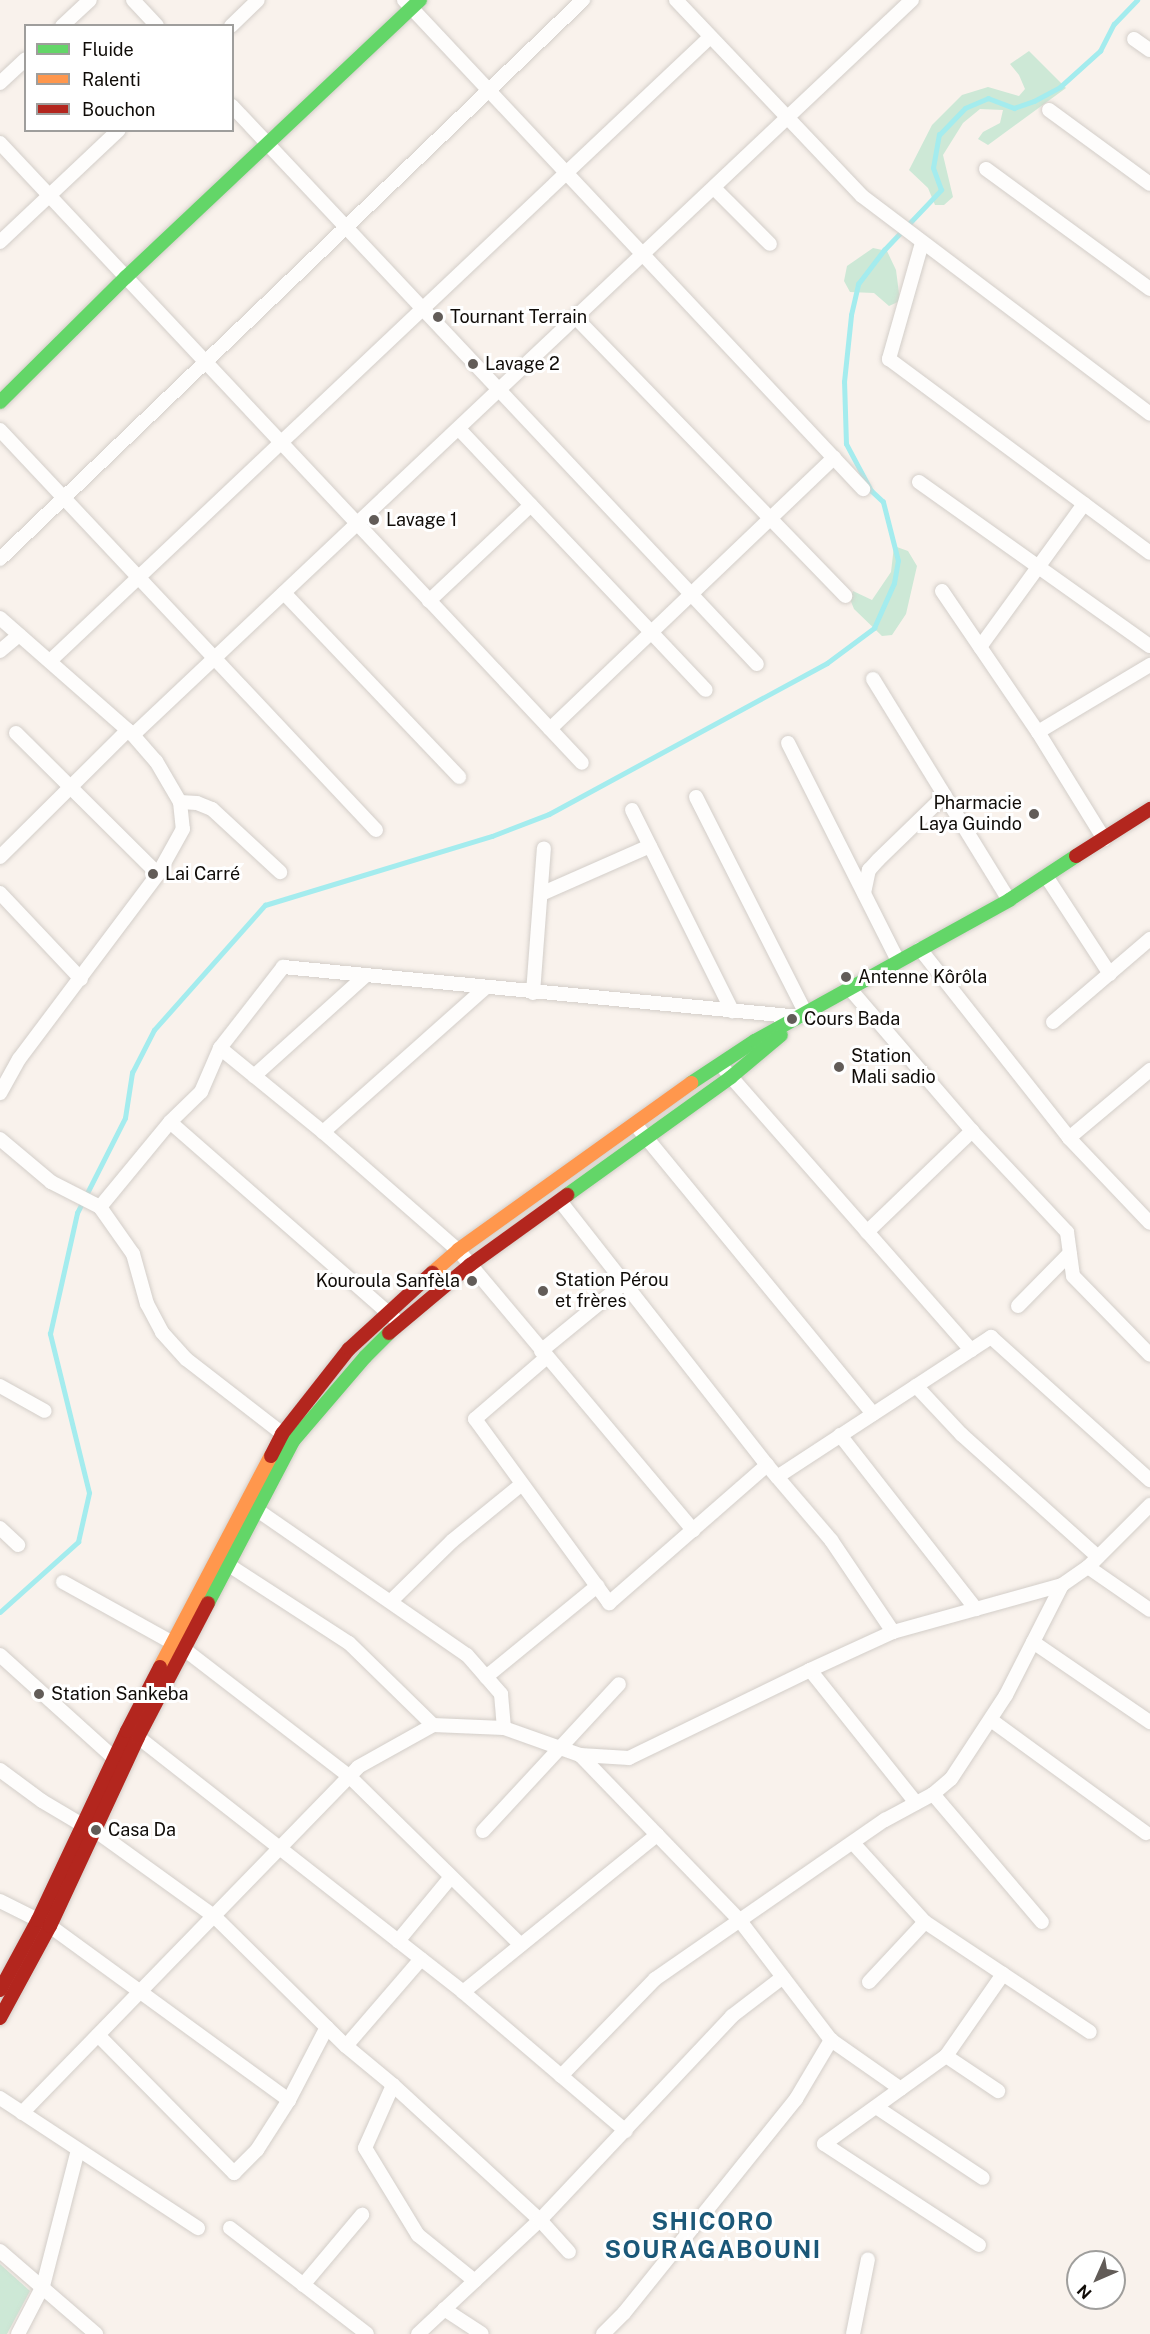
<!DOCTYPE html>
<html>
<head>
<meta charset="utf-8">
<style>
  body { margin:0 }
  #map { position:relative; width:1150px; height:2334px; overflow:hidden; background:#f9f2ec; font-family:"Public Sans",sans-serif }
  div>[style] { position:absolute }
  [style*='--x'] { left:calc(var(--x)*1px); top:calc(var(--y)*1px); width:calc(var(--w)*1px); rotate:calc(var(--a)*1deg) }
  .green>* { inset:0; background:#cde8d6 }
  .stream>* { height:4.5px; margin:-2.25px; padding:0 2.25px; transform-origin:2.25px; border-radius:2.25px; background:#a4ecee }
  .roads { filter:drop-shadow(0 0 2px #d3cec9) drop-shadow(0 0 2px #d3cec9) }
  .street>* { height:14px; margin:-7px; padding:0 7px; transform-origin:7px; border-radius:7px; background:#fefdfc }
  .fast>* { height:14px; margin:-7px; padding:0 7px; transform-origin:7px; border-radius:7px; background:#63d668 }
  .slow>* { height:14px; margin:-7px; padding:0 7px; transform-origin:7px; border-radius:7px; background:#ff974d }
  .jam>* { height:14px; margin:-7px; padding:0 7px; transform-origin:7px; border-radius:7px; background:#b3261e }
  .dots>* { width:16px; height:16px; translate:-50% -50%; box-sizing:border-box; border:3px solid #fff; border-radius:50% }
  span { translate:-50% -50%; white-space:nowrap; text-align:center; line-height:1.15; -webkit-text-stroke:6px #fff; paint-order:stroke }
  .poi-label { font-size:18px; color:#100c08 }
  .left { translate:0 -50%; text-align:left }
  .right { translate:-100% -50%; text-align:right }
  .district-label { font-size:24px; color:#1b5878; font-weight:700; letter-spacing:1.5px }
  .legend { position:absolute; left:24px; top:24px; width:210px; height:108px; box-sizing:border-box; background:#fff; border:2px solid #9f9e9c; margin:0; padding:8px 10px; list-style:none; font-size:18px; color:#100c08 }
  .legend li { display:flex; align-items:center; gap:12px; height:30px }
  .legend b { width:30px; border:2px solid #9f9e9c }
  .north { position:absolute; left:1066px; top:2250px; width:60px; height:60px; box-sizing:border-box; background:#fff; border:2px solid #9f9e9c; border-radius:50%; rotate:225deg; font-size:16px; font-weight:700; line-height:24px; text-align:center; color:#100c08 }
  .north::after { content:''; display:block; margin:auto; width:21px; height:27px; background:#625c58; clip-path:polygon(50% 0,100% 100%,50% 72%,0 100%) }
</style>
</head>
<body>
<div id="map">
  <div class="green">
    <div style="clip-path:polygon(1029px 51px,1066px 88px,988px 145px,978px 139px,983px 132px,1000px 123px,1003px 110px,980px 109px,963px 123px,943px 155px,953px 197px,944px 205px,935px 205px,928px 188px,909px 170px,932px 125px,962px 95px,988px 87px,1019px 96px,1025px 89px,1019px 75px,1010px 64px)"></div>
    <div style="clip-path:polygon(873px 248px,887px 251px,896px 270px,900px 301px,889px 306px,874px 293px,850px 292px,844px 281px,847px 266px)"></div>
    <div style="clip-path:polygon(894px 546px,908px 551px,917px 566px,906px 614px,892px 635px,882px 636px,854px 609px,850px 599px,853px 591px,872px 600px,891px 572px)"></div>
    <div style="clip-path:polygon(0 2264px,30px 2291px,7px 2334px,0 2334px)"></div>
  </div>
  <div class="stream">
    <div style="--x:0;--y:1612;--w:105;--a:-41.9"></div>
    <div style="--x:78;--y:1542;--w:50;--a:-77.3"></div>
    <div style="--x:89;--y:1493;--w:164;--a:-103.8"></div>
    <div style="--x:50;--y:1334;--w:124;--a:-77.4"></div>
    <div style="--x:77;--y:1213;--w:106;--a:-63.2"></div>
    <div style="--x:125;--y:1118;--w:46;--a:-81.2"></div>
    <div style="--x:132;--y:1073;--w:48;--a:-62.9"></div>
    <div style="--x:154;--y:1030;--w:167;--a:-48.4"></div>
    <div style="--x:265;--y:905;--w:237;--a:-16.9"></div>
    <div style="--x:492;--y:836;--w:61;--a:-21.1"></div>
    <div style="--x:549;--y:814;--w:316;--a:-28.5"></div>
    <div style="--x:827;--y:663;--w:59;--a:-36.7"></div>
    <div style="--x:874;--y:628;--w:49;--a:-66"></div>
    <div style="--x:894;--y:583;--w:22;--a:-80"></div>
    <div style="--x:898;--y:561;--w:61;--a:-104.3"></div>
    <div style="--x:883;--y:502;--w:16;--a:-137"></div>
    <div style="--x:871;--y:491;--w:53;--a:-118"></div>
    <div style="--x:846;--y:444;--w:62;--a:-91.8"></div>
    <div style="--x:844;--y:382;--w:67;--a:-84"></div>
    <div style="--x:851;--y:315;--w:32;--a:-77"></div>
    <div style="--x:858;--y:284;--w:43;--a:-52.6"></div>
    <div style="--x:884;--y:250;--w:83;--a:-46.5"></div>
    <div style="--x:941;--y:190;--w:23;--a:-110"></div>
    <div style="--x:933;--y:168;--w:34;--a:-80"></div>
    <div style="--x:939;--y:135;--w:37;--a:-46"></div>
    <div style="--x:965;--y:108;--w:25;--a:-23"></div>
    <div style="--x:988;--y:98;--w:28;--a:21"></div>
    <div style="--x:1014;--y:108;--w:21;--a:-19"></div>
    <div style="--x:1034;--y:101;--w:30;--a:-28"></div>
    <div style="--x:1060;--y:87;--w:54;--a:-42"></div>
    <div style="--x:1100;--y:51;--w:30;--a:-63"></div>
    <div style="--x:1114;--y:24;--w:33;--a:-46"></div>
  </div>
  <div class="roads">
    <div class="street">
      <div style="--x:133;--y:0;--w:35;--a:47"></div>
      <div style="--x:404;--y:0;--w:671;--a:46.81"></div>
      <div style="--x:676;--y:0;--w:270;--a:46.5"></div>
      <div style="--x:862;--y:196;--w:361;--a:37.1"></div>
      <div style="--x:62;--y:26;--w:38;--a:-43"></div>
      <div style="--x:231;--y:26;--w:37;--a:-44"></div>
      <div style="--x:1134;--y:39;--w:19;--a:35"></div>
      <div style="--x:0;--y:83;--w:35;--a:-43"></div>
      <div style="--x:232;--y:106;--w:766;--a:46.75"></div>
      <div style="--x:1049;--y:110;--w:125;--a:36.2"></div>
      <div style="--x:0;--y:143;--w:850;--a:46.81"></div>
      <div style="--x:986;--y:169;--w:203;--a:36.2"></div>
      <div style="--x:714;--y:188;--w:79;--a:45"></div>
      <div style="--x:0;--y:242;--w:163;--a:-43.3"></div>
      <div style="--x:922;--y:243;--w:121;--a:105.9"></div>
      <div style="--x:889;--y:359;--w:325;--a:36.6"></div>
      <div style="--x:576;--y:318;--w:387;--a:45.9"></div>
      <div style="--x:459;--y:429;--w:359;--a:46.6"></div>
      <div style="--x:0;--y:430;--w:549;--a:46.77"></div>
      <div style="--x:919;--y:482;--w:283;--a:35.4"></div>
      <div style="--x:0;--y:559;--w:808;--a:-43.8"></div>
      <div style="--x:942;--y:591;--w:171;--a:55.8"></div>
      <div style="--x:1038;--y:732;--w:126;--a:58.3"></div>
      <div style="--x:284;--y:593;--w:254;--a:46.4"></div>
      <div style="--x:429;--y:601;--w:140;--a:-43.3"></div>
      <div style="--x:0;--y:618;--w:177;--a:41.3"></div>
      <div style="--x:133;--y:735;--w:35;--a:49"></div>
      <div style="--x:156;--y:761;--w:48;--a:59.7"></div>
      <div style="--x:180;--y:802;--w:27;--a:84"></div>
      <div style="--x:183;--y:829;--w:51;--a:119.1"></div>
      <div style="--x:158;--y:874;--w:231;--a:126.9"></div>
      <div style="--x:19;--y:1059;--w:39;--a:119"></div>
      <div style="--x:980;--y:647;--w:177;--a:-54"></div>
      <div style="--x:0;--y:651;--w:25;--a:-40"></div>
      <div style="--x:50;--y:661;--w:908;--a:-43.39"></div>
      <div style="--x:873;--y:679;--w:259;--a:58.4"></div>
      <div style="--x:550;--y:729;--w:393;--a:-43.7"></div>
      <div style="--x:1038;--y:732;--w:131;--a:-30.9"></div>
      <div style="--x:16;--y:733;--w:200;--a:44.8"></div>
      <div style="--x:133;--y:735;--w:1071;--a:-43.34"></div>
      <div style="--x:788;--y:743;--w:244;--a:63.2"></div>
      <div style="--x:696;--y:797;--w:243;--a:63.1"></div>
      <div style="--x:180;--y:802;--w:17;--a:3"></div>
      <div style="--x:197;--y:803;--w:16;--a:22"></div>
      <div style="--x:212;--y:809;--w:93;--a:42.8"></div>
      <div style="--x:632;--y:810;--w:225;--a:63.5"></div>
      <div style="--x:0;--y:857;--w:180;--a:-44.8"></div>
      <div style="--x:1046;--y:876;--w:117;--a:56.9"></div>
      <div style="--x:0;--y:893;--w:118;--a:46.7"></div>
      <div style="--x:864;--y:893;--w:24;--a:-78"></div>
      <div style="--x:869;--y:870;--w:13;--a:-48"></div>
      <div style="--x:878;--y:860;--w:93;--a:-44.1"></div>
      <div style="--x:541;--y:894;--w:119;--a:-23.8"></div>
      <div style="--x:920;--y:949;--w:241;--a:51.7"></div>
      <div style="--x:1069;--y:1138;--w:117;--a:46.4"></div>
      <div style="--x:850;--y:989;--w:187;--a:49.3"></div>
      <div style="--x:972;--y:1131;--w:139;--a:46.8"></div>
      <div style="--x:1067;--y:1232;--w:44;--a:82.2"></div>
      <div style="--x:1073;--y:1276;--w:110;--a:45.7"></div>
      <div style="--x:533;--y:993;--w:145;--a:-85.7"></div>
      <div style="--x:1053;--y:1022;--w:128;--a:-40.6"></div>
      <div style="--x:220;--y:1048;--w:133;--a:39.2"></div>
      <div style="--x:323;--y:1132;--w:179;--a:41.2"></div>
      <div style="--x:458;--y:1250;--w:366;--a:50"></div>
      <div style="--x:725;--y:1070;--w:373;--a:48.7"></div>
      <div style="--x:254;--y:1076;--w:149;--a:-42"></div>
      <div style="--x:170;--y:1122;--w:298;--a:41.2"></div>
      <div style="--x:635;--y:1124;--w:375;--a:50.6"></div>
      <div style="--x:323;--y:1132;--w:215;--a:-41.6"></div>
      <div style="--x:1069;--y:1138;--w:106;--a:-40"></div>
      <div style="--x:0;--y:1139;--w:67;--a:40.1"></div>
      <div style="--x:51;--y:1182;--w:55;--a:27"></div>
      <div style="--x:560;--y:1201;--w:335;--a:51.9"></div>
      <div style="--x:767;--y:1465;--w:99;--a:49.5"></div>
      <div style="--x:831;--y:1540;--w:111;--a:56"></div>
      <div style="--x:867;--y:1232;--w:146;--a:-43.9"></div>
      <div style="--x:1018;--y:1306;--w:74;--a:-45.5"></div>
      <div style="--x:541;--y:1351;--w:107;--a:-39.3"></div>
      <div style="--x:547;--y:1357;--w:95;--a:139.3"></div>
      <div style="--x:475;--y:1419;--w:228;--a:53.9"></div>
      <div style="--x:609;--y:1603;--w:210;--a:-41.1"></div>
      <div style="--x:0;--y:1386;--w:51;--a:29.1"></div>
      <div style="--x:916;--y:1386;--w:66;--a:46.8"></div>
      <div style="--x:961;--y:1434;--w:184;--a:41.9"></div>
      <div style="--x:840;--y:1435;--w:221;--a:52"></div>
      <div style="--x:288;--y:1438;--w:129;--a:-142.2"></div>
      <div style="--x:186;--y:1359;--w:36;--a:-132"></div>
      <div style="--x:162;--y:1332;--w:32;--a:-118"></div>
      <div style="--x:147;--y:1304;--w:52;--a:-105.6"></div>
      <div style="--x:133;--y:1254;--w:57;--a:-125.1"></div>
      <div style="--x:100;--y:1207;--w:110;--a:-50.5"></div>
      <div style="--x:170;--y:1122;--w:43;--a:-44.1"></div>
      <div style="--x:201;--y:1092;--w:48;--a:-66.6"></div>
      <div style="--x:220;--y:1048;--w:103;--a:-52.1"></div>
      <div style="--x:283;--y:967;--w:519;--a:5.52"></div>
      <div style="--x:777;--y:1477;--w:256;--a:-33.2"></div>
      <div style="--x:991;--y:1337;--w:214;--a:42"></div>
      <div style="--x:250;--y:1505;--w:264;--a:34.7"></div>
      <div style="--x:467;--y:1655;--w:52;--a:48.9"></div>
      <div style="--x:501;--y:1694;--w:34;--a:85"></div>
      <div style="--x:0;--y:1528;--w:25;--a:43"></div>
      <div style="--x:221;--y:1560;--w:153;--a:33"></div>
      <div style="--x:349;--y:1643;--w:117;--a:44.3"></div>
      <div style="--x:1088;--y:1567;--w:75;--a:34.7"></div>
      <div style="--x:63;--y:1582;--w:138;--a:29"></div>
      <div style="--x:184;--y:1649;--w:208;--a:37.6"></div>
      <div style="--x:349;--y:1776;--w:241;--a:44.5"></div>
      <div style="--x:391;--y:1601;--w:86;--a:-44.5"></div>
      <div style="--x:452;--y:1541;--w:90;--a:-39.2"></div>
      <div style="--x:1033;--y:1642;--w:142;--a:34.4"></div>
      <div style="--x:0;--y:1655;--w:154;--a:42.1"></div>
      <div style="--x:810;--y:1670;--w:170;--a:51.4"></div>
      <div style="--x:486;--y:1677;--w:144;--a:-39.3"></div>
      <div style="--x:991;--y:1720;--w:192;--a:36.1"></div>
      <div style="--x:138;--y:1737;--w:413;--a:38.1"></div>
      <div style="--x:463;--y:1992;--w:214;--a:40.5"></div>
      <div style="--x:580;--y:1755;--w:232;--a:46"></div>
      <div style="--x:741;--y:1922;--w:148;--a:52.7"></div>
      <div style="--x:831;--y:2040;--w:85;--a:35"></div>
      <div style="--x:0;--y:1770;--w:52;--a:36.4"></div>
      <div style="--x:42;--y:1801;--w:49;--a:30.8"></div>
      <div style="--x:933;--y:1794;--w:168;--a:49.6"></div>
      <div style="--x:96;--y:1831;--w:145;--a:35.8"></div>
      <div style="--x:214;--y:1916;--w:185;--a:44.6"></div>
      <div style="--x:346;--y:2046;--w:61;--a:39.7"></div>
      <div style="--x:393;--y:2085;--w:200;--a:42.6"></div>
      <div style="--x:540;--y:2220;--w:43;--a:47.8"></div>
      <div style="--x:483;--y:1831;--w:200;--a:-47.2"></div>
      <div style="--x:853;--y:1843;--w:107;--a:47.7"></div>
      <div style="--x:925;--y:1922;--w:198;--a:33.7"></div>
      <div style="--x:0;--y:1901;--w:42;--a:26.6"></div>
      <div style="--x:50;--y:1926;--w:296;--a:36.1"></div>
      <div style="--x:398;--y:1941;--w:83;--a:-50.4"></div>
      <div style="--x:869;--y:1982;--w:82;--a:-47"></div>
      <div style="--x:463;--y:1992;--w:250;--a:-39"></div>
      <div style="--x:98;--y:2035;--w:194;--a:45.4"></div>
      <div style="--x:234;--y:2173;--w:33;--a:-45"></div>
      <div style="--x:257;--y:2150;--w:59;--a:-57.4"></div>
      <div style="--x:289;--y:2100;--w:82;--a:-62.5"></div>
      <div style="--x:346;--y:2046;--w:115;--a:-49.2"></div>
      <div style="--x:946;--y:2056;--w:63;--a:33.9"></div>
      <div style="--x:561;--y:2076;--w:135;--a:-45.9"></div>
      <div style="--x:655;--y:1979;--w:280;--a:-34.7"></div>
      <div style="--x:885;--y:1820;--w:55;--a:-28.4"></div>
      <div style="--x:933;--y:1794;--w:23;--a:-40"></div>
      <div style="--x:951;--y:1779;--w:100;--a:-56.8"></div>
      <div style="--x:1006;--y:1695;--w:123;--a:-63"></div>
      <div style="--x:1062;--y:1585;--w:32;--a:-35"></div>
      <div style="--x:1088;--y:1567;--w:88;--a:-45"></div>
      <div style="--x:393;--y:2085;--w:69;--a:114"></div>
      <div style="--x:365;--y:2148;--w:102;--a:58.7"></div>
      <div style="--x:418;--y:2235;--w:73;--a:38.9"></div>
      <div style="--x:0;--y:2098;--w:237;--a:33.3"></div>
      <div style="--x:876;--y:2107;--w:128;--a:33.6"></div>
      <div style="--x:22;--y:2113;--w:482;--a:-45.8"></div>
      <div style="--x:358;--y:1767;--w:86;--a:-29.2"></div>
      <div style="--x:433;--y:1725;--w:71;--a:2.4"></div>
      <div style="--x:504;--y:1728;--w:81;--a:19.6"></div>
      <div style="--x:580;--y:1755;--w:49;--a:3.5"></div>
      <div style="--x:629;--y:1758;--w:201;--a:-25.9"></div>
      <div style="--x:810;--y:1670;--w:91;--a:-24.6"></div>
      <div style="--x:893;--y:1632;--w:175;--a:-15.5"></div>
      <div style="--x:230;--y:2228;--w:173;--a:37.7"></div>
      <div style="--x:979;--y:2245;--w:185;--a:-146.9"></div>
      <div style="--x:824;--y:2144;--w:150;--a:-35.8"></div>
      <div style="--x:946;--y:2056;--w:100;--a:-55.2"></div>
      <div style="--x:0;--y:2251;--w:127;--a:40.8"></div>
      <div style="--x:303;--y:2285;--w:92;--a:-49.9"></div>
      <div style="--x:444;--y:2309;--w:45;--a:33.3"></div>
      <div style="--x:18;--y:2334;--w:54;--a:-62.5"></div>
      <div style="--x:43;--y:2286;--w:140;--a:-75.6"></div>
      <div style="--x:418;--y:2334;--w:167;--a:-43.1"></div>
      <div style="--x:540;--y:2220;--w:280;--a:-46.7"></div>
      <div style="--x:732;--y:2016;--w:64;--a:-37.4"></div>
      <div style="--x:603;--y:2334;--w:30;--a:-45"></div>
      <div style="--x:624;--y:2313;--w:275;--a:-51.2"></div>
      <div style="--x:796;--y:2099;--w:69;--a:-59.3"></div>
      <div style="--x:853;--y:2334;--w:76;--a:-78.7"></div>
    </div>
    <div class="fast">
      <div style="--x:0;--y:402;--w:177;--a:-44.8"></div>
      <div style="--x:126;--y:277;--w:404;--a:-43.3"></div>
      <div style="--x:691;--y:1083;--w:77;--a:-33.3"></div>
      <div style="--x:755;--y:1041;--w:291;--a:-29"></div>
      <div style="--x:1009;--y:900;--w:80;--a:-33.3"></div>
      <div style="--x:567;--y:1195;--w:202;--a:-35.7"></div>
      <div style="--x:731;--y:1077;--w:65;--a:-40"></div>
      <div style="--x:208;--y:1603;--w:183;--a:-62.3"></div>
      <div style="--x:293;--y:1441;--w:111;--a:-49.4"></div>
      <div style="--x:365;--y:1357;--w:34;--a:-45"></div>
    </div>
    <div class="slow">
      <div style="--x:432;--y:1273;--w:35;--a:-41"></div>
      <div style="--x:458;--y:1250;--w:287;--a:-35.6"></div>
      <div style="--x:160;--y:1667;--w:238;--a:-62.3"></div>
    </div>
    <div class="jam">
      <div style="--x:1076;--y:856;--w:88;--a:-32.4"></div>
      <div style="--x:389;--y:1333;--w:106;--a:-40"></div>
      <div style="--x:470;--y:1265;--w:120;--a:-35.8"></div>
      <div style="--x:271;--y:1456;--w:25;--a:-63"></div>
      <div style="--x:282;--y:1434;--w:108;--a:-51.8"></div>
      <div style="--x:349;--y:1349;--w:113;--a:-42.5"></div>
      <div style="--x:0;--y:1990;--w:80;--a:-61.5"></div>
      <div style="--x:38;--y:1920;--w:209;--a:-64.8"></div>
      <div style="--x:127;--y:1731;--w:72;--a:-62.7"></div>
      <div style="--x:0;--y:2018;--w:105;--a:-61.5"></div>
      <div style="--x:50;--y:1926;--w:208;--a:-65"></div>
      <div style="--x:138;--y:1737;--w:151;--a:-62.4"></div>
    </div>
  </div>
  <div class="dots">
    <div style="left:438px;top:317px;background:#625c58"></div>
    <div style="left:473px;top:364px;background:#625c58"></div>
    <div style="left:374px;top:520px;background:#625c58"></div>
    <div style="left:1034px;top:814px;background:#625c58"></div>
    <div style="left:153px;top:874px;background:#625c58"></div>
    <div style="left:846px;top:977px;background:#625c58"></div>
    <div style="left:792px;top:1019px;background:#625c58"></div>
    <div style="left:839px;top:1067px;background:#625c58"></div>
    <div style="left:472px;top:1281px;background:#625c58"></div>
    <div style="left:543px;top:1291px;background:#625c58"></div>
    <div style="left:39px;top:1694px;background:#625c58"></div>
    <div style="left:96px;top:1830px;background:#625c58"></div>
  </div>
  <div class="poi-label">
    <span class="left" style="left:450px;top:317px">Tournant Terrain</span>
    <span class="left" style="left:485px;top:364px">Lavage 2</span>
    <span class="left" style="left:386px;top:520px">Lavage 1</span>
    <span class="right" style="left:1022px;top:814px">Pharmacie<br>Laya Guindo</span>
    <span class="left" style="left:165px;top:874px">Lai Carré</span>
    <span class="left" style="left:858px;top:977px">Antenne Kôrôla</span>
    <span class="left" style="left:804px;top:1019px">Cours Bada</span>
    <span class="left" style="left:851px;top:1067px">Station<br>Mali sadio</span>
    <span class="right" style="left:460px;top:1281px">Kouroula Sanfèla</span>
    <span class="left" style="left:555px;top:1291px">Station Pérou<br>et frères</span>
    <span class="left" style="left:51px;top:1694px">Station Sankeba</span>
    <span class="left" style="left:108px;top:1830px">Casa Da</span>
  </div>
  <div class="district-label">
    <span style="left:713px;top:2236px">SHICORO<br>SOURAGABOUNI</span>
  </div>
  <ul class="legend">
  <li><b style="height:8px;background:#63d668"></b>Fluide</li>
  <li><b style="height:8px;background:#ff974d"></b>Ralenti</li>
  <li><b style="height:8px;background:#b3261e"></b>Bouchon</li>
  </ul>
  <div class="north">N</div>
</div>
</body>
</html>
